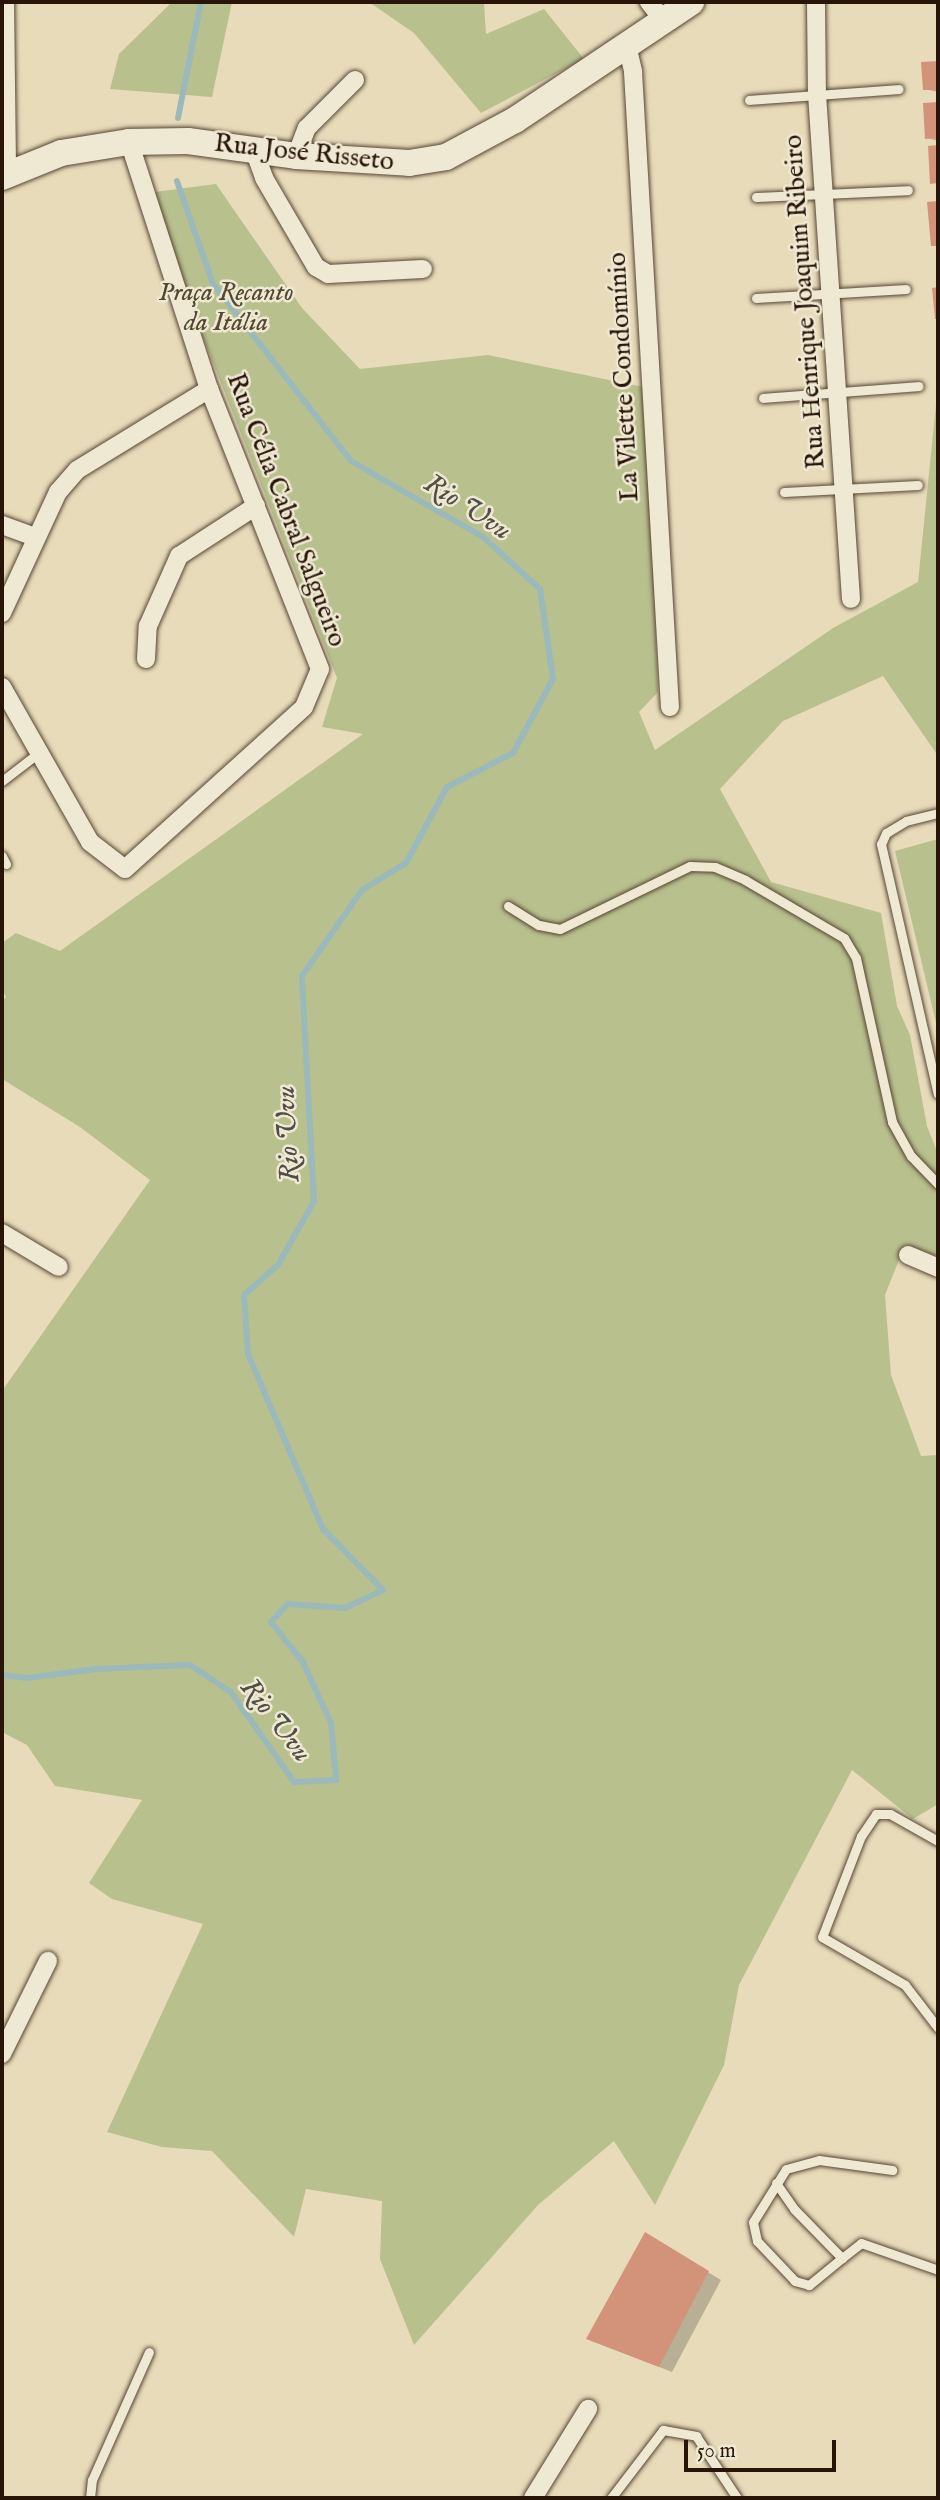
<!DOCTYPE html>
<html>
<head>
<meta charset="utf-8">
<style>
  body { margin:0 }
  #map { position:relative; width:940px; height:2500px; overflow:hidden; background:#e7dbba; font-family:"IM FELL English",serif }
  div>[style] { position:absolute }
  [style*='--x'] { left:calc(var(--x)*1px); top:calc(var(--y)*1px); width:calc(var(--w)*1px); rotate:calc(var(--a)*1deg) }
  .green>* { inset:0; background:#b8c08e }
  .shadow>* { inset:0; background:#0003 }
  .stream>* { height:6px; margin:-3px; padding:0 3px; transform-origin:3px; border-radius:3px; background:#9bb9ba }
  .building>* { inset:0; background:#d3937b }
  .roads { filter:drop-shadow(0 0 2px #584634) drop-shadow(0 0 2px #584634) }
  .lane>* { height:9px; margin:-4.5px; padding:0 4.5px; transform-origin:4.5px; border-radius:4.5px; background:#efe8d2 }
  .street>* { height:18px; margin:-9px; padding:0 9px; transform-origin:9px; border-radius:9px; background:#efe8d2 }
  .secondary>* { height:26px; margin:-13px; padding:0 13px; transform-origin:13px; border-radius:13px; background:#efe8d2 }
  span { translate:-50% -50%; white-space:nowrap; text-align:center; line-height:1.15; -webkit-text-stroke:5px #efe8d2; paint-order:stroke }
  .street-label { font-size:26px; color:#281508 }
  .park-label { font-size:26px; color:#534830; font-style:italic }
  .water-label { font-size:28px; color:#504e46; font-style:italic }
  .frame { position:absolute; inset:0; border:4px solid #281508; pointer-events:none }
  .scale { position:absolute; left:684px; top:2440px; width:152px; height:32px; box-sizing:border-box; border:4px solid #281508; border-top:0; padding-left:9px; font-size:21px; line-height:24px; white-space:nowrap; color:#281508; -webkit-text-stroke:5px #efe8d2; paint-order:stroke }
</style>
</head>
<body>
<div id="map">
  <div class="green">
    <div style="clip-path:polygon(172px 2px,232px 2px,212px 97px,110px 89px,119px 54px)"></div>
    <div style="clip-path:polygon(369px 2px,484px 2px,486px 34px,544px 9px,584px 59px,481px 113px,414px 33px)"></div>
    <div style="clip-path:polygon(216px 184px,302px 308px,360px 369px,488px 355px,648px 388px,658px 692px,639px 712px,655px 750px,833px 628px,918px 582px,938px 385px,938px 756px,883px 676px,783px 721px,720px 789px,771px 882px,881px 913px,897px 1006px,910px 1035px,927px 1126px,938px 1154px,938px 1256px,905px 1245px,885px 1295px,891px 1375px,921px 1456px,938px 1455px,938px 1804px,913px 1819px,852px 1770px,739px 1985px,724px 2065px,655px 2205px,614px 2141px,538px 2205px,414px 2345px,380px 2259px,382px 2201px,306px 2189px,294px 2237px,212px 2151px,162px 2147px,107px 2132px,203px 1924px,112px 1899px,89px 1883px,142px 1800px,55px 1786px,27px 1745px,2px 1732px,2px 1391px,150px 1180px,80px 1127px,2px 1079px,2px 1001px,6px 997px,2px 990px,2px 943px,16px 933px,60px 951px,363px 734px,322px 727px,337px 678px,183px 286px,155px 192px)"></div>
    <div style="clip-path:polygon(938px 839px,938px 1031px,895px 851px)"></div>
  </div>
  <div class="shadow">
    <div style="clip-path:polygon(923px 63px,938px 63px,938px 92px,924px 89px)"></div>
    <div style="clip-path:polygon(925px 104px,938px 104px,938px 141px,927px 138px)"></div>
    <div style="clip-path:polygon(645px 2235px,721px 2280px,672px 2372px,588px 2339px)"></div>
  </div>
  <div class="stream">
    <div style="--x:178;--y:118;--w:118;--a:-78.8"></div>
    <div style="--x:2;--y:1675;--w:25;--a:7"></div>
    <div style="--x:27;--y:1678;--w:69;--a:-7.5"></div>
    <div style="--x:95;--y:1669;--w:95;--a:-2.4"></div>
    <div style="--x:190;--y:1665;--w:49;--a:33.4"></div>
    <div style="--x:231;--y:1692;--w:110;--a:55"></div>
    <div style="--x:294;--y:1782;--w:42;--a:-2.7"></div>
    <div style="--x:336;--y:1780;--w:57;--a:-95"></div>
    <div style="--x:331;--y:1723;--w:67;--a:-114.7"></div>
    <div style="--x:303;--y:1662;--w:51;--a:-128.7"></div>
    <div style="--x:271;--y:1622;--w:25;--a:-47"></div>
    <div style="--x:288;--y:1604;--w:57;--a:4"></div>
    <div style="--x:345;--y:1608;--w:42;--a:-25.3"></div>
    <div style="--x:383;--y:1590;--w:86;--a:-134.5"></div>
    <div style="--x:323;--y:1529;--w:190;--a:-113.2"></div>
    <div style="--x:248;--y:1354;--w:59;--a:-93.9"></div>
    <div style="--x:244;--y:1295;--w:45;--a:-41.4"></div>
    <div style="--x:278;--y:1265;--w:73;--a:-60.6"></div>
    <div style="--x:314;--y:1201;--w:225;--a:-93.1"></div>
    <div style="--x:302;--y:976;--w:105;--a:-55.1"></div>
    <div style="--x:362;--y:890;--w:52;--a:-31.5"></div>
    <div style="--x:406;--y:863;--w:86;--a:-61.7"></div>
    <div style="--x:447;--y:787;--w:74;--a:-27.3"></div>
    <div style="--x:513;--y:753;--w:84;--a:-61.6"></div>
    <div style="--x:553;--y:679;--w:91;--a:-98.2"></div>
    <div style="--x:540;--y:589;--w:77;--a:-137.6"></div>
    <div style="--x:483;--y:537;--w:152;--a:-150.1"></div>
    <div style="--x:351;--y:461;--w:224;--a:-127.9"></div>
    <div style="--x:213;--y:284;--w:109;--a:-109.3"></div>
  </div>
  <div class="building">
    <div style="clip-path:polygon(938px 61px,938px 90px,923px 90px,921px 62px)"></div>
    <div style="clip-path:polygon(938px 102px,938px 138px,925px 139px,923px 103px)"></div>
    <div style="clip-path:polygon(938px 145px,938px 183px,930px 184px,928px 146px)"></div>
    <div style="clip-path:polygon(938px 201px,938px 246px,931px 246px,927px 202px)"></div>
    <div style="clip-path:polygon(938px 287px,938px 319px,935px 319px,932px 288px)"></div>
    <div style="clip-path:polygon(645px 2232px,709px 2271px,659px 2367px,586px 2339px)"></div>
  </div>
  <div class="roads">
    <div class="lane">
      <div style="--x:749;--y:100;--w:150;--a:-4.2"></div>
      <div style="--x:756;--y:197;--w:152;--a:-2.6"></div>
      <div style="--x:756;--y:298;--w:150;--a:-3.4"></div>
      <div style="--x:763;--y:398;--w:156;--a:-4.4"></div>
      <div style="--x:784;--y:492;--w:134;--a:-3"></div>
      <div style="--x:2;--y:781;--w:44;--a:-37.6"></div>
      <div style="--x:938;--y:813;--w:33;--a:166"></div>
      <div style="--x:906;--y:821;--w:23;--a:149"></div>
      <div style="--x:886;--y:833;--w:12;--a:114"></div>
      <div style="--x:881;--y:844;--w:256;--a:77.2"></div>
      <div style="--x:2;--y:856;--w:9;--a:63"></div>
      <div style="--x:508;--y:906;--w:36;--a:32"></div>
      <div style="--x:539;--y:925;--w:21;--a:11"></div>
      <div style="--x:560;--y:929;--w:144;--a:-25.9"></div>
      <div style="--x:690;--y:866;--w:25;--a:2"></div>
      <div style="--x:715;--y:867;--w:33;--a:23"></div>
      <div style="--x:745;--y:880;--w:115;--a:30.4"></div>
      <div style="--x:844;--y:938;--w:23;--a:59"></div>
      <div style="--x:856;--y:958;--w:168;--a:77.6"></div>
      <div style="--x:892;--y:1122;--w:39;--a:61"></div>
      <div style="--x:911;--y:1156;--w:39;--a:46"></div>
      <div style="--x:938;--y:1841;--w:55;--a:-150.6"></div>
      <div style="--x:890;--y:1814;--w:14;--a:180"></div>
      <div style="--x:876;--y:1814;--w:27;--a:124"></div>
      <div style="--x:861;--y:1836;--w:108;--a:111.1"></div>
      <div style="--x:822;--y:1937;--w:96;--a:30"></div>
      <div style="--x:905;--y:1985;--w:54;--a:52.5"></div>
      <div style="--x:776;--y:2183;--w:32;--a:55"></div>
      <div style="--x:794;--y:2209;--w:69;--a:45.6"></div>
      <div style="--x:842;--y:2258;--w:24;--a:-38"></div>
      <div style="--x:861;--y:2243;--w:82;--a:19.3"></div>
      <div style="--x:842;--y:2258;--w:43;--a:140.7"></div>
      <div style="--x:809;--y:2285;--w:15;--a:-164"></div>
      <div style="--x:795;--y:2281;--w:55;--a:-133.5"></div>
      <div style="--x:757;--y:2241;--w:19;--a:-102"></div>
      <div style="--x:753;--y:2222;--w:62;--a:-58.1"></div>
      <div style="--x:786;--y:2169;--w:34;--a:-15"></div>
      <div style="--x:819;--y:2160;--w:74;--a:7.8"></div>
      <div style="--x:90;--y:2498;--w:18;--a:-84"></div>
      <div style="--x:92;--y:2480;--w:140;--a:-66"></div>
      <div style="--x:611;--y:2498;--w:86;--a:-52.6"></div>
      <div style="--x:663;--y:2430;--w:34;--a:10"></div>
      <div style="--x:696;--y:2436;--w:74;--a:56.5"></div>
    </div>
    <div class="street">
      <div style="--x:5;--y:2;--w:172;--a:89.3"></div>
      <div style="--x:649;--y:2;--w:23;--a:52"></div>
      <div style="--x:816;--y:2;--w:92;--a:89.4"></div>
      <div style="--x:817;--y:94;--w:506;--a:86.15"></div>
      <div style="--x:627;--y:45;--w:28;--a:77"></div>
      <div style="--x:633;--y:72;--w:636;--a:86.67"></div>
      <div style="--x:254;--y:150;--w:30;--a:70"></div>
      <div style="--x:264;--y:178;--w:103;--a:59.7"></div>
      <div style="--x:316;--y:267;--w:14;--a:30"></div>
      <div style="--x:328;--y:274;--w:95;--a:-3"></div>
      <div style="--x:296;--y:156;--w:30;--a:-69"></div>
      <div style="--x:307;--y:128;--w:68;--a:-45"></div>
      <div style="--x:2;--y:525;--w:35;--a:20"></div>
      <div style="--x:2;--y:613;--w:133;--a:-65.2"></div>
      <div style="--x:58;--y:492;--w:29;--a:-49"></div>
      <div style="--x:77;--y:470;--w:155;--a:-31.5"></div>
      <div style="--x:146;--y:659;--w:33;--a:-87"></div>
      <div style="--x:148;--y:626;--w:77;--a:-66.1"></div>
      <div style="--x:179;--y:556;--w:92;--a:-33"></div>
      <div style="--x:2;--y:687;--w:178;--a:60.4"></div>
      <div style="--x:90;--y:842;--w:44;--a:37.6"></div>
      <div style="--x:125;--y:869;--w:241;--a:-42.1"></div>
      <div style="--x:304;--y:707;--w:41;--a:-67.2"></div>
      <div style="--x:320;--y:669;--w:301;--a:-111.6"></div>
      <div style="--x:209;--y:389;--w:260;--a:-107.9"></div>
      <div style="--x:2;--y:1233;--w:66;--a:30.8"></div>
      <div style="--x:908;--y:1255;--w:33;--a:23"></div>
      <div style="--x:2;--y:2054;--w:104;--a:-63.7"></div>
      <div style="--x:533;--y:2498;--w:105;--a:-58.3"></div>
    </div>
    <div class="secondary">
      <div style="--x:2;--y:177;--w:64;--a:-22.1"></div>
      <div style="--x:61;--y:153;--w:69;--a:-9.2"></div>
      <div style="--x:129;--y:142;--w:59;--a:-1"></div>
      <div style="--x:188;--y:141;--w:109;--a:7.9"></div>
      <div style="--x:296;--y:156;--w:113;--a:3.5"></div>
      <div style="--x:409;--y:163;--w:37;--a:-9"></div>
      <div style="--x:446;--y:157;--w:78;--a:-28.2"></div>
      <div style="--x:515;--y:120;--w:212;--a:-33.8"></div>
    </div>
  </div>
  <div class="street-label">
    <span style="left:304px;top:153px;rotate:6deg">Rua José Risseto</span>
    <span style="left:805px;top:302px;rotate:-94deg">Rua Henrique Joaquim Ribeiro</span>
    <span style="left:624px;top:377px;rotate:-93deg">La Vilette Condomínio</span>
    <span style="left:286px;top:510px;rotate:69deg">Rua Célia Cabral Salgueiro</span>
  </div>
  <div class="park-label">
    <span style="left:226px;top:308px">Praça Recanto<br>da Itália</span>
  </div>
  <div class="water-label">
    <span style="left:467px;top:508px;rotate:33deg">Rio Uvu</span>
    <span style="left:289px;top:1134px;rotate:-93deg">Rio Uvu</span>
    <span style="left:275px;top:1721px;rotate:52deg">Rio Uvu</span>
  </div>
  <div class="frame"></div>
  <div class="scale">50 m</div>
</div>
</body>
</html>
